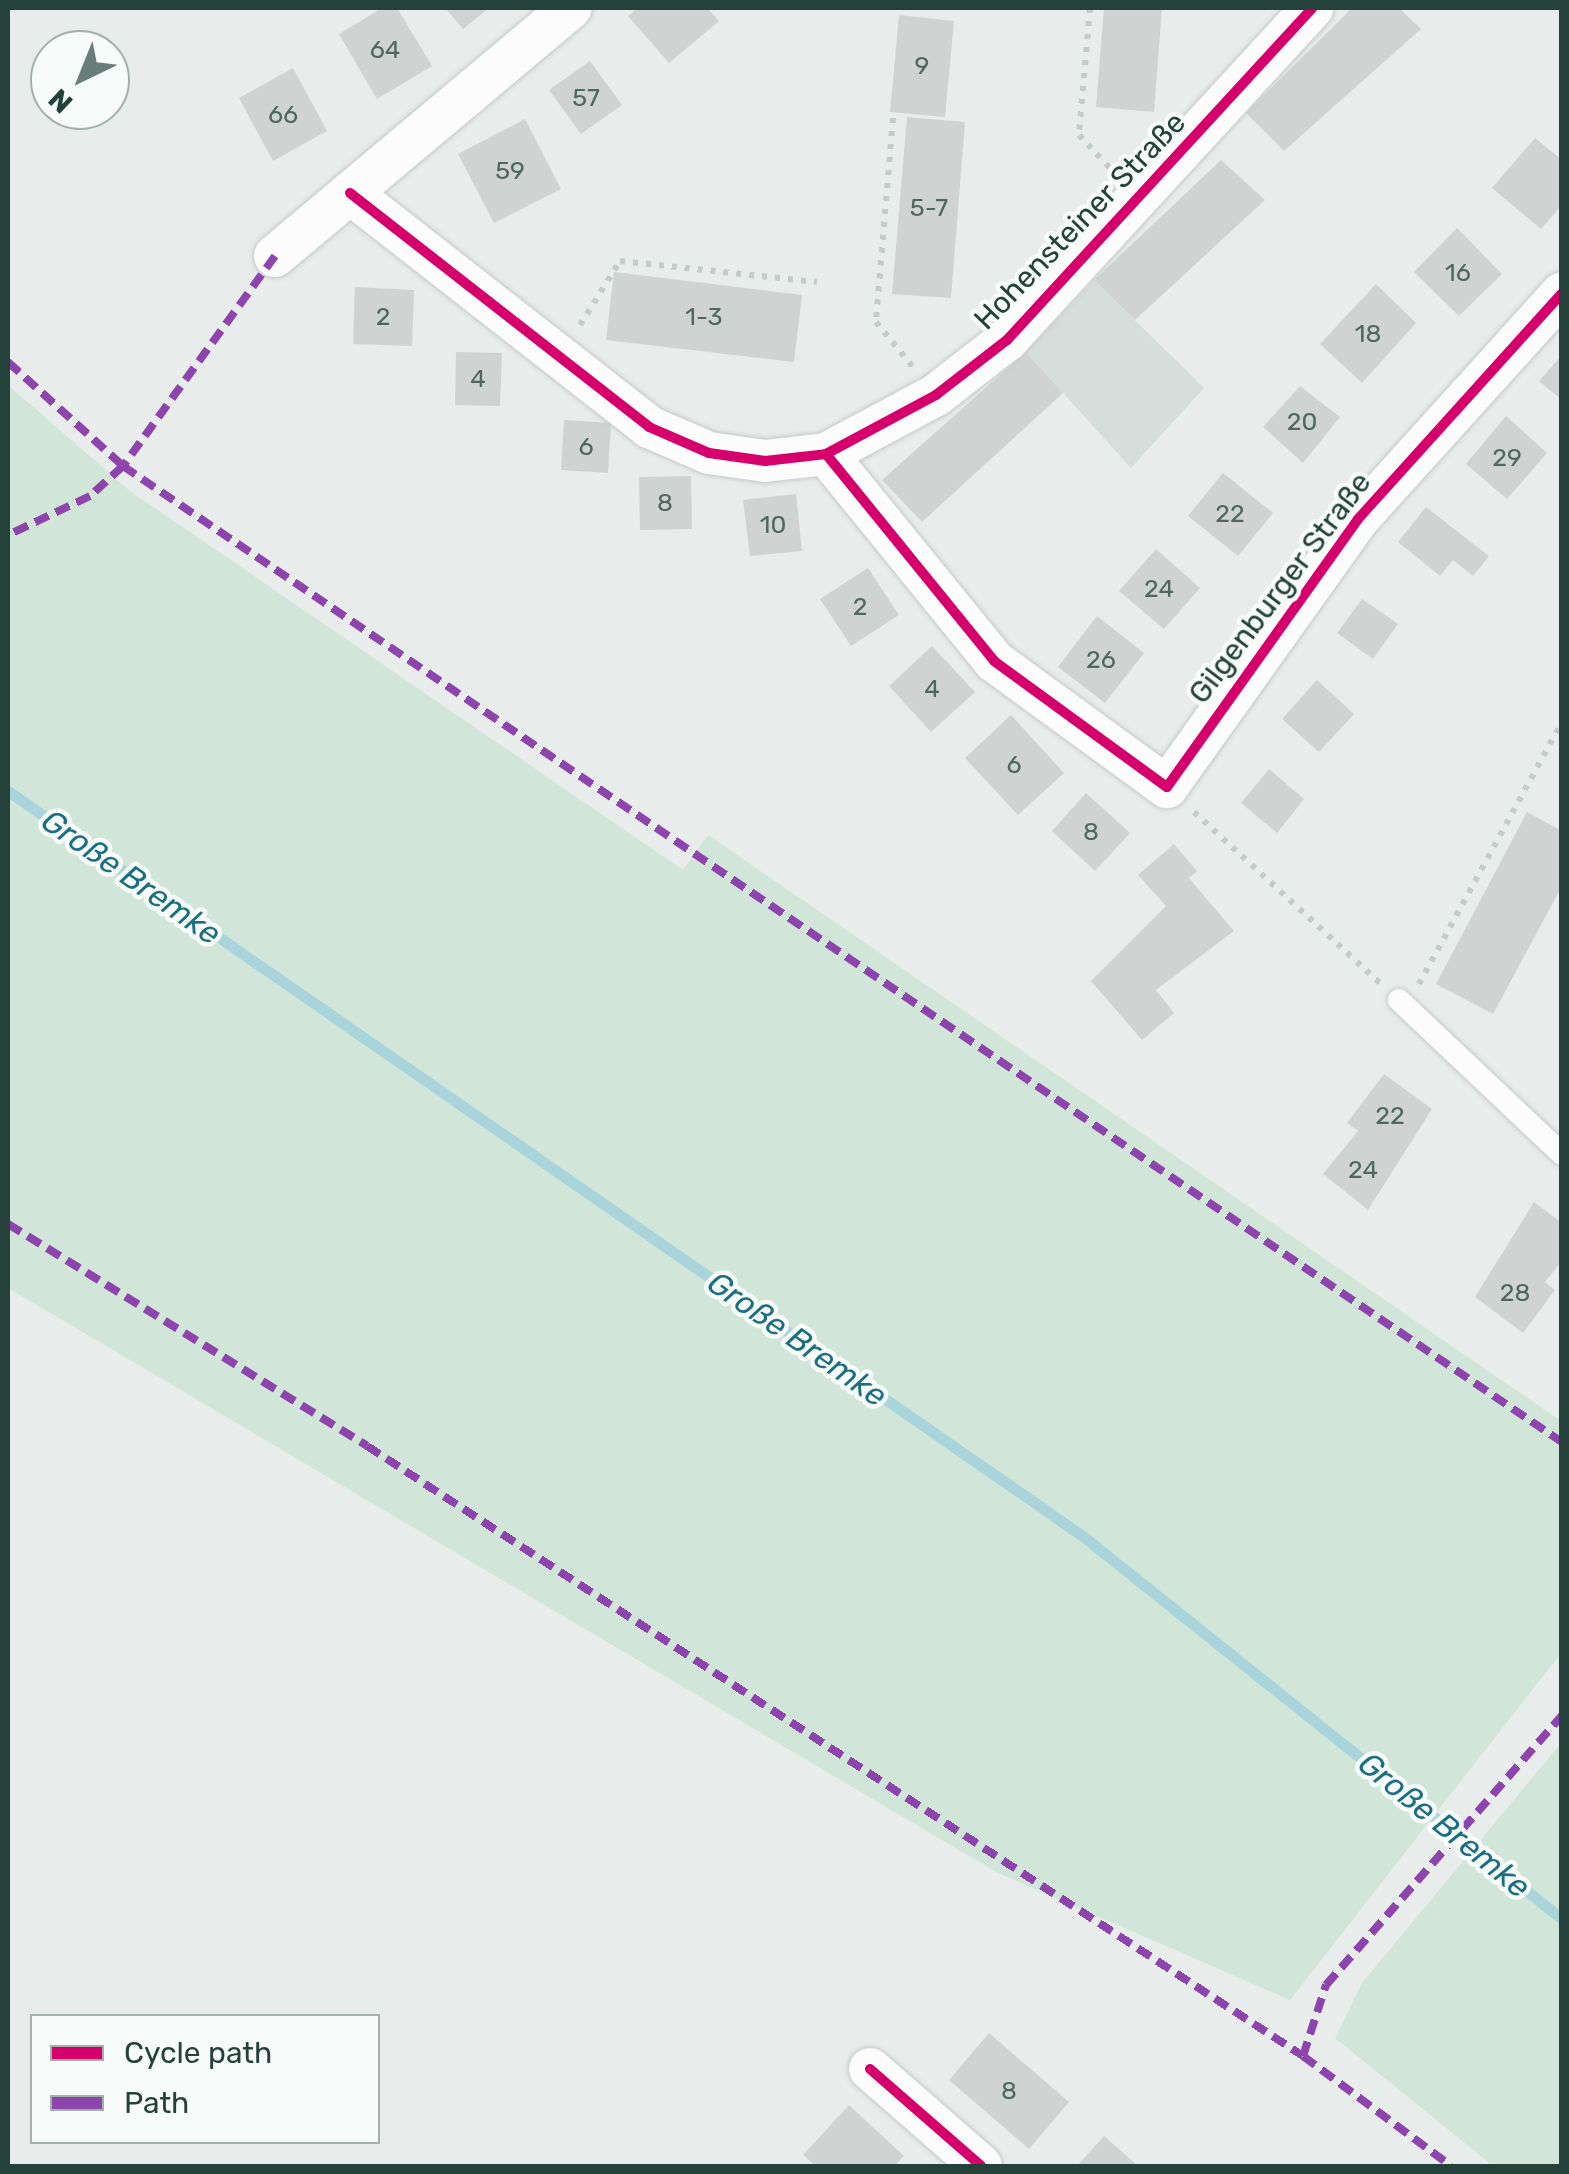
<!DOCTYPE html>
<html>
<head>
<meta charset="utf-8">
<style>
  body { margin:0 }
  #map { position:relative; width:1569px; height:2174px; overflow:hidden; background:#e8edeb; font-family:Rubik,sans-serif }
  div>[style] { position:absolute }
  [style*='--x'] { left:calc(var(--x)*1px); top:calc(var(--y)*1px); width:calc(var(--w)*1px); rotate:calc(var(--a)*1deg) }
  .built>* { inset:0; background:#d6dedb }
  .green>* { inset:0; background:#d1e6d8 }
  .stream>* { height:11px; margin:-5.5px; padding:0 5.5px; transform-origin:5.5px; border-radius:5.5px; background:#a9d4db }
  .building>* { inset:0; background:#cfd4d2 }
  .path>* { height:6px; margin-top:-3px; transform-origin:0; background:repeating-linear-gradient(90deg,#c3ccca 0 5px,transparent 0 13px) }
  .roads { filter:drop-shadow(0 0 2px #c5cac8) drop-shadow(0 0 2px #c5cac8) }
  .lane>* { height:22px; margin:-11px; padding:0 11px; transform-origin:11px; border-radius:11px; background:#fcfcfc }
  .street>* { height:42px; margin:-21px; padding:0 21px; transform-origin:21px; border-radius:21px; background:#fcfcfc }
  .quiet>* { height:8px; margin-top:-4px; transform-origin:0; background:repeating-linear-gradient(90deg,#8e44ad 0 15px,transparent 0 23px) }
  .cycleway>* { height:10px; margin:-5px; padding:0 5px; transform-origin:5px; border-radius:5px; background:#d6006c }
  span { translate:-50% -50%; white-space:nowrap; text-align:center; line-height:1.15; -webkit-text-stroke:9px #f7fbf9; paint-order:stroke }
  .number-label { font-size:25px; color:#506761 }
  .number-label span { -webkit-text-stroke-width:0 }
  .street-label { font-size:30px; color:#24423a }
  .water-label { font-size:32px; color:#1c6f80; font-style:italic }
  .frame { position:absolute; inset:0; border:10px solid #24423a; pointer-events:none }
  .legend { position:absolute; left:30px; top:2014px; width:350px; height:130px; box-sizing:border-box; background:#f7fbf9; border:2px solid #a3b1ad; margin:0; padding:12px 18px; list-style:none; font-size:30px; color:#24423a }
  .legend li { display:flex; align-items:center; gap:20px; height:50px }
  .legend b { width:50px; border:2px solid #a3b1ad }
  .north { position:absolute; left:30px; top:30px; width:100px; height:100px; box-sizing:border-box; background:#f7fbf9; border:2px solid #a3b1ad; border-radius:50%; rotate:223deg; font-size:28px; font-weight:700; line-height:40px; text-align:center; color:#24423a }
  .north::after { content:''; display:block; margin:auto; width:35px; height:45px; background:#697e78; clip-path:polygon(50% 0,100% 100%,50% 72%,0 100%) }
</style>
</head>
<body>
<div id="map">
  <div class="built">
    <div style="clip-path:polygon(1094px 280px,1204px 388px,1131px 468px,1026px 352px)"></div>
  </div>
  <div class="green">
    <div style="clip-path:polygon(8px 385px,130px 491px,683px 870px,708px 835px,1561px 1421px,1561px 1653px,1290px 2000px,996px 1872px,8px 1288px)"></div>
    <div style="clip-path:polygon(1561px 1743px,1561px 2166px,1493px 2166px,1335px 2038px,1362px 1983px)"></div>
  </div>
  <div class="stream">
    <div style="--x:8;--y:791;--w:1309;--a:34.73"></div>
    <div style="--x:1084;--y:1537;--w:612;--a:38.63"></div>
  </div>
  <div class="building">
    <div style="clip-path:polygon(382px 8px,397px 8px,432px 66px,377px 99px,339px 34px)"></div>
    <div style="clip-path:polygon(445px 8px,489px 8px,463px 29px)"></div>
    <div style="clip-path:polygon(638px 8px,707px 8px,719px 21px,669px 63px,628px 16px)"></div>
    <div style="clip-path:polygon(1104px 8px,1162px 8px,1154px 112px,1096px 107px)"></div>
    <div style="clip-path:polygon(1352px 8px,1399px 8px,1421px 29px,1284px 151px,1246px 113px)"></div>
    <div style="clip-path:polygon(899px 15px,954px 21px,945px 117px,890px 112px)"></div>
    <div style="clip-path:polygon(590px 61px,622px 105px,581px 134px,549px 90px)"></div>
    <div style="clip-path:polygon(293px 68px,327px 131px,273px 161px,239px 98px)"></div>
    <div style="clip-path:polygon(907px 117px,965px 122px,951px 298px,892px 294px)"></div>
    <div style="clip-path:polygon(525px 119px,561px 189px,494px 223px,458px 154px)"></div>
    <div style="clip-path:polygon(1535px 138px,1562px 160px,1562px 205px,1541px 229px,1492px 188px)"></div>
    <div style="clip-path:polygon(1221px 160px,1265px 200px,1135px 320px,1094px 280px)"></div>
    <div style="clip-path:polygon(1457px 228px,1502px 274px,1459px 316px,1414px 272px)"></div>
    <div style="clip-path:polygon(614px 272px,802px 295px,794px 362px,606px 340px)"></div>
    <div style="clip-path:polygon(1376px 284px,1416px 323px,1362px 383px,1320px 344px)"></div>
    <div style="clip-path:polygon(355px 287px,414px 290px,412px 346px,353px 344px)"></div>
    <div style="clip-path:polygon(456px 352px,502px 353px,500px 406px,455px 405px)"></div>
    <div style="clip-path:polygon(1026px 352px,1063px 393px,922px 522px,882px 480px)"></div>
    <div style="clip-path:polygon(1562px 355px,1562px 400px,1539px 381px)"></div>
    <div style="clip-path:polygon(1300px 386px,1340px 417px,1303px 463px,1263px 427px)"></div>
    <div style="clip-path:polygon(1506px 416px,1547px 453px,1507px 499px,1466px 464px)"></div>
    <div style="clip-path:polygon(564px 420px,611px 423px,608px 473px,561px 470px)"></div>
    <div style="clip-path:polygon(1223px 473px,1273px 513px,1238px 556px,1188px 516px)"></div>
    <div style="clip-path:polygon(691px 476px,692px 529px,640px 530px,639px 477px)"></div>
    <div style="clip-path:polygon(796px 494px,802px 551px,750px 556px,743px 500px)"></div>
    <div style="clip-path:polygon(1426px 507px,1489px 556px,1473px 576px,1453px 560px,1440px 576px,1398px 542px)"></div>
    <div style="clip-path:polygon(1156px 549px,1200px 588px,1164px 629px,1119px 591px)"></div>
    <div style="clip-path:polygon(868px 568px,899px 615px,851px 646px,820px 599px)"></div>
    <div style="clip-path:polygon(1362px 599px,1398px 624px,1373px 659px,1337px 633px)"></div>
    <div style="clip-path:polygon(1097px 616px,1144px 653px,1105px 703px,1058px 667px)"></div>
    <div style="clip-path:polygon(932px 646px,975px 692px,931px 732px,889px 686px)"></div>
    <div style="clip-path:polygon(1317px 680px,1354px 714px,1319px 752px,1282px 719px)"></div>
    <div style="clip-path:polygon(1011px 715px,1064px 773px,1018px 815px,965px 758px)"></div>
    <div style="clip-path:polygon(1269px 769px,1304px 799px,1277px 833px,1241px 803px)"></div>
    <div style="clip-path:polygon(1086px 793px,1130px 833px,1095px 871px,1052px 831px)"></div>
    <div style="clip-path:polygon(1527px 812px,1562px 831px,1562px 886px,1493px 1014px,1436px 984px)"></div>
    <div style="clip-path:polygon(1174px 844px,1197px 871px,1189px 878px,1234px 931px,1156px 990px,1174px 1013px,1142px 1040px,1091px 981px,1166px 906px,1138px 875px)"></div>
    <div style="clip-path:polygon(1384px 1074px,1432px 1109px,1368px 1210px,1323px 1174px,1358px 1131px,1347px 1123px)"></div>
    <div style="clip-path:polygon(1534px 1202px,1562px 1223px,1562px 1261px,1545px 1282px,1555px 1290px,1523px 1333px,1475px 1297px)"></div>
    <div style="clip-path:polygon(989px 2033px,1069px 2102px,1029px 2149px,949px 2080px)"></div>
    <div style="clip-path:polygon(849px 2105px,904px 2156px,894px 2166px,816px 2166px,803px 2155px)"></div>
    <div style="clip-path:polygon(1104px 2136px,1138px 2166px,1077px 2166px)"></div>
  </div>
  <div class="path">
    <div style="--x:1090;--y:8;--w:127;--a:95"></div>
    <div style="--x:1079;--y:135;--w:47;--a:46.7"></div>
    <div style="--x:893;--y:118;--w:205;--a:94.8"></div>
    <div style="--x:876;--y:322;--w:58;--a:50.6"></div>
    <div style="--x:580;--y:325;--w:75;--a:-58"></div>
    <div style="--x:620;--y:261;--w:198;--a:6.1"></div>
    <div style="--x:1194;--y:812;--w:253;--a:42.6"></div>
    <div style="--x:1419;--y:984;--w:298;--a:-61.4"></div>
  </div>
  <div class="roads">
    <div class="lane">
      <div style="--x:1399;--y:1000;--w:224;--a:43.4"></div>
    </div>
    <div class="street">
      <div style="--x:350;--y:193;--w:380;--a:38"></div>
      <div style="--x:649;--y:427;--w:65;--a:23.4"></div>
      <div style="--x:709;--y:453;--w:57;--a:8.1"></div>
      <div style="--x:765;--y:461;--w:61;--a:-6.5"></div>
      <div style="--x:826;--y:454;--w:125;--a:-28.2"></div>
      <div style="--x:936;--y:395;--w:90;--a:-37.8"></div>
      <div style="--x:1007;--y:340;--w:451;--a:-47.4"></div>
      <div style="--x:275;--y:256;--w:386;--a:-40"></div>
      <div style="--x:826;--y:454;--w:267;--a:50.9"></div>
      <div style="--x:994;--y:661;--w:214;--a:36.1"></div>
      <div style="--x:1167;--y:787;--w:329;--a:-54.5"></div>
      <div style="--x:1358;--y:519;--w:304;--a:-47.9"></div>
      <div style="--x:870;--y:2069;--w:147;--a:41.1"></div>
    </div>
  </div>
  <div class="quiet">
    <div style="--x:275;--y:256;--w:259;--a:125.9"></div>
    <div style="--x:123;--y:466;--w:1739;--a:34.15"></div>
    <div style="--x:8;--y:362;--w:155;--a:42.1"></div>
    <div style="--x:123;--y:466;--w:45;--a:137.7"></div>
    <div style="--x:90;--y:496;--w:91;--a:154.6"></div>
    <div style="--x:8;--y:1224;--w:422;--a:31.7"></div>
    <div style="--x:367;--y:1446;--w:1117;--a:33.09"></div>
    <div style="--x:1303;--y:2056;--w:184;--a:36.6"></div>
    <div style="--x:1303;--y:2056;--w:75;--a:-72.1"></div>
    <div style="--x:1326;--y:1985;--w:359;--a:-48.8"></div>
  </div>
  <div class="cycleway">
    <div style="--x:350;--y:193;--w:380;--a:38"></div>
    <div style="--x:649;--y:427;--w:65;--a:23.4"></div>
    <div style="--x:709;--y:453;--w:57;--a:8.1"></div>
    <div style="--x:765;--y:461;--w:61;--a:-6.5"></div>
    <div style="--x:826;--y:454;--w:125;--a:-28.2"></div>
    <div style="--x:936;--y:395;--w:90;--a:-37.8"></div>
    <div style="--x:1007;--y:340;--w:451;--a:-47.4"></div>
    <div style="--x:826;--y:454;--w:267;--a:50.9"></div>
    <div style="--x:994;--y:661;--w:214;--a:36.1"></div>
    <div style="--x:1167;--y:787;--w:329;--a:-54.5"></div>
    <div style="--x:1358;--y:519;--w:304;--a:-47.9"></div>
    <div style="--x:870;--y:2069;--w:147;--a:41.1"></div>
  </div>
  <div class="number-label">
    <span style="left:385px;top:50px">64</span>
    <span style="left:922px;top:66px">9</span>
    <span style="left:586px;top:98px">57</span>
    <span style="left:283px;top:115px">66</span>
    <span style="left:510px;top:171px">59</span>
    <span style="left:929px;top:208px">5-7</span>
    <span style="left:1458px;top:273px">16</span>
    <span style="left:383px;top:317px">2</span>
    <span style="left:704px;top:317px">1-3</span>
    <span style="left:1368px;top:334px">18</span>
    <span style="left:478px;top:379px">4</span>
    <span style="left:1302px;top:422px">20</span>
    <span style="left:586px;top:447px">6</span>
    <span style="left:1507px;top:458px">29</span>
    <span style="left:665px;top:503px">8</span>
    <span style="left:1230px;top:514px">22</span>
    <span style="left:773px;top:525px">10</span>
    <span style="left:1159px;top:589px">24</span>
    <span style="left:860px;top:607px">2</span>
    <span style="left:1101px;top:660px">26</span>
    <span style="left:932px;top:689px">4</span>
    <span style="left:1014px;top:765px">6</span>
    <span style="left:1091px;top:832px">8</span>
    <span style="left:1390px;top:1116px">22</span>
    <span style="left:1363px;top:1170px">24</span>
    <span style="left:1515px;top:1293px">28</span>
    <span style="left:1009px;top:2091px">8</span>
  </div>
  <div class="street-label">
    <span style="left:1080px;top:221px;rotate:-46deg">Hohensteiner Straße</span>
    <span style="left:1280px;top:588px;rotate:-53deg">Gilgenburger Straße</span>
  </div>
  <div class="water-label">
    <span style="left:131px;top:877px;rotate:35deg">Große Bremke</span>
    <span style="left:797px;top:1339px;rotate:35deg">Große Bremke</span>
    <span style="left:1444px;top:1825px;rotate:39deg">Große Bremke</span>
  </div>
  <div class="frame"></div>
  <ul class="legend">
  <li><b style="height:12px;background:#d6006c"></b>Cycle path</li>
  <li><b style="height:12px;background:#8e44ad"></b>Path</li>
  </ul>
  <div class="north">N</div>
</div>
</body>
</html>
